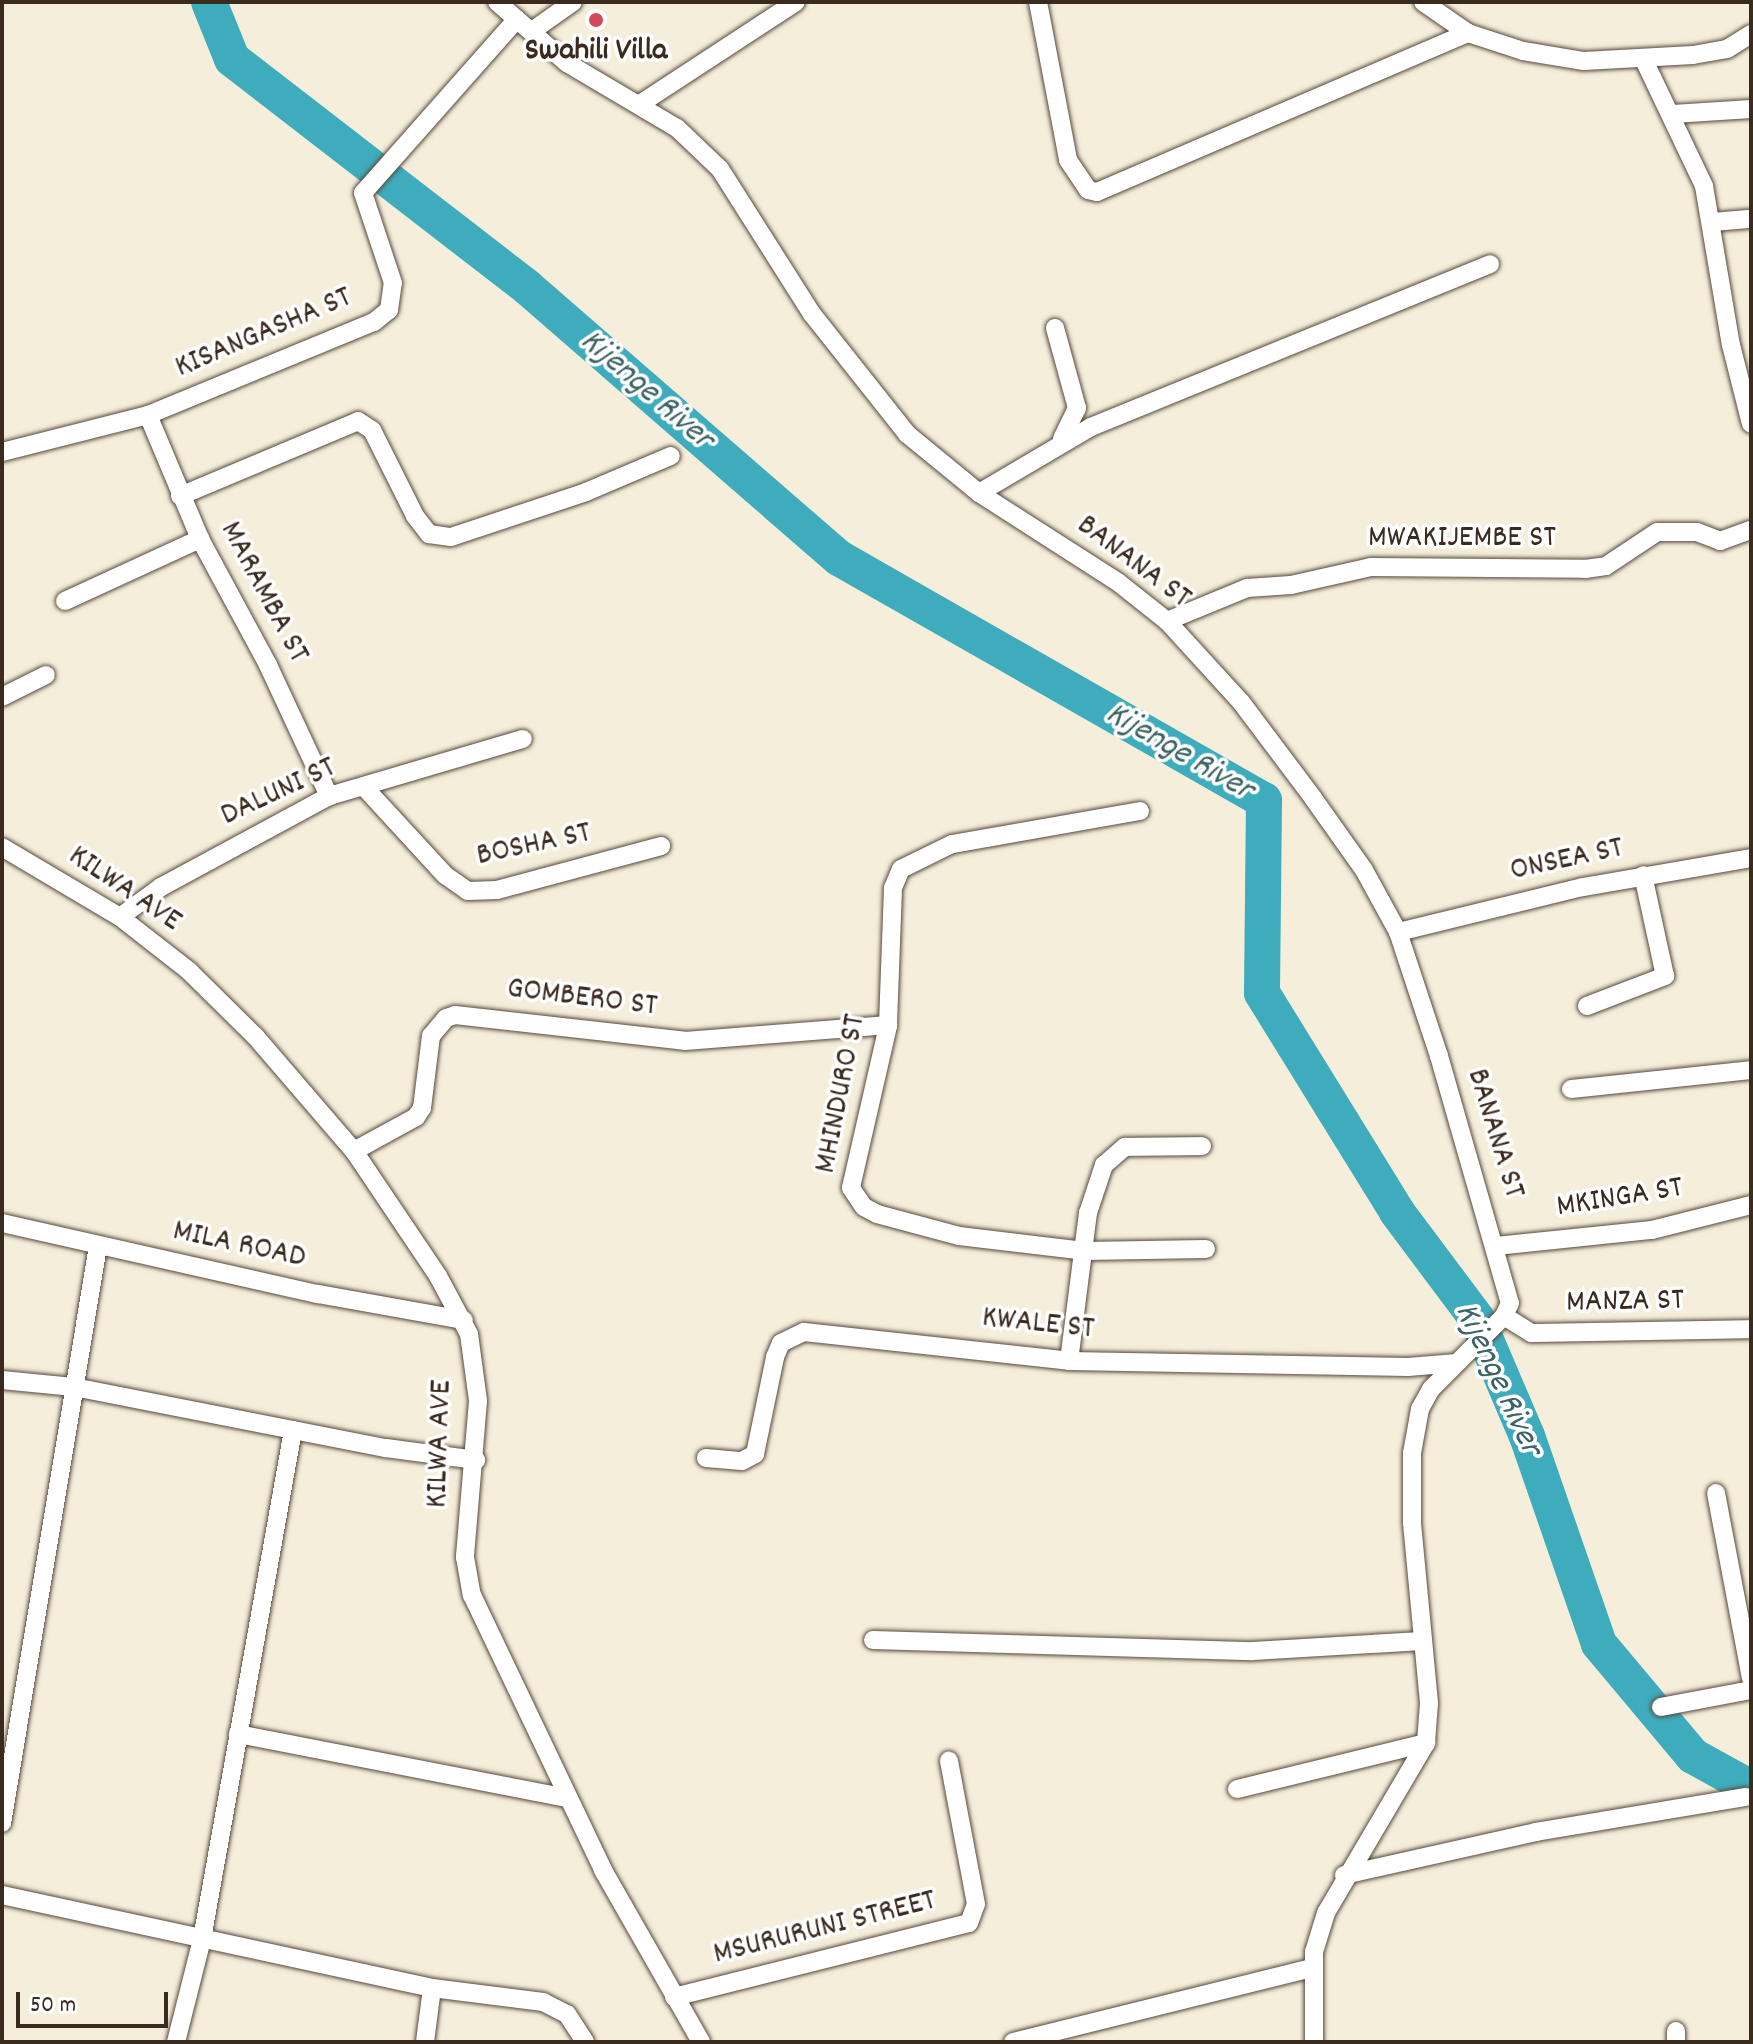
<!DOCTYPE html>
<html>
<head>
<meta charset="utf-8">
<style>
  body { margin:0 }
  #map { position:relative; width:1753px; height:2044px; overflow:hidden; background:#f4eeda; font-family:Dekko,sans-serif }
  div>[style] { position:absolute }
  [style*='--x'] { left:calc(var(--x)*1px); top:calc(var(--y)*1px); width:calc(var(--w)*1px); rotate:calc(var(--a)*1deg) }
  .river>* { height:36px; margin:-18px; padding:0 18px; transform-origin:18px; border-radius:18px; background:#3eacbc }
  .roads { filter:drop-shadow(0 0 2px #57473a) drop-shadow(0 0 2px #57473a) }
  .street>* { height:18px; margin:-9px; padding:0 9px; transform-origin:9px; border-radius:9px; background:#fff }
  .dots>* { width:22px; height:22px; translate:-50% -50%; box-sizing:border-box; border:4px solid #fff; border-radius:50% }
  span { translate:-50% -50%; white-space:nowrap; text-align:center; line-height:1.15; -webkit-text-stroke:7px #fff; paint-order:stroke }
  .poi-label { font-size:32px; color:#3b2a1e; font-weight:700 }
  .street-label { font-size:32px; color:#3b2a1e }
  .water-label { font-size:34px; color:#3c6465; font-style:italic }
  .frame { position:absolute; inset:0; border:4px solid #3b2a1e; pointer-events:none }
  .scale { position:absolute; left:16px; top:1992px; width:152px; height:36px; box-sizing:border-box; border:4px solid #3b2a1e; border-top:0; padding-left:10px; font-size:24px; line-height:28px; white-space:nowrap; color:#3b2a1e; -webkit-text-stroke:6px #fff; paint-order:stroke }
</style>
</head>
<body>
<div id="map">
  <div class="river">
    <div style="--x:209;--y:2;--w:61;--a:68"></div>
    <div style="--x:232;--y:59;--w:373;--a:37.7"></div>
    <div style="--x:527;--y:287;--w:413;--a:41"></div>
    <div style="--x:839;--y:558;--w:489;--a:29.7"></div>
    <div style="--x:1264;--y:800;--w:193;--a:90.6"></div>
    <div style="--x:1262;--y:993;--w:257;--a:58.3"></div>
    <div style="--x:1397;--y:1212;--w:134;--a:53.2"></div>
    <div style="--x:1477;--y:1319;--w:127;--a:66.9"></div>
    <div style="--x:1527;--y:1436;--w:220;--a:70.9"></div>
    <div style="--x:1599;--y:1644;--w:146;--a:50"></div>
    <div style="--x:1693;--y:1756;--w:66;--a:28.9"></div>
  </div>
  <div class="roads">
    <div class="street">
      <div style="--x:497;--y:2;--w:93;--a:41.1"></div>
      <div style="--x:567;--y:63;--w:128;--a:30.6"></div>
      <div style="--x:677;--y:128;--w:59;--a:43.6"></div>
      <div style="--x:720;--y:169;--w:172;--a:57.6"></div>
      <div style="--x:812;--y:314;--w:153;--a:51.6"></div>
      <div style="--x:907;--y:434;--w:93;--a:39.3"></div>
      <div style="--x:979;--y:493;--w:166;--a:32.7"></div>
      <div style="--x:1119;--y:583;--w:61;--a:38.4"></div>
      <div style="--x:1167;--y:621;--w:110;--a:47.6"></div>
      <div style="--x:1241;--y:702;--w:120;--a:53.1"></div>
      <div style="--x:1313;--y:798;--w:88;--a:54.7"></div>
      <div style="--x:1364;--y:870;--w:71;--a:61.3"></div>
      <div style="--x:1398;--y:932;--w:131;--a:71.7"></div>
      <div style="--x:1439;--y:1056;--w:257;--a:74"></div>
      <div style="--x:1510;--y:1303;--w:14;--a:115"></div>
      <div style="--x:1504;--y:1316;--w:103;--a:135"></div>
      <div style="--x:1431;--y:1389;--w:23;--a:119"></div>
      <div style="--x:1420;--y:1409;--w:45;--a:100.3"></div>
      <div style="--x:1412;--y:1453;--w:70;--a:90"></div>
      <div style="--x:1412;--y:1523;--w:181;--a:84.6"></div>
      <div style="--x:1429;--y:1703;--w:40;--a:94.3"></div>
      <div style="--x:1426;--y:1743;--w:197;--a:120.5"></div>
      <div style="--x:1326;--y:1913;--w:41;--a:107.1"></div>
      <div style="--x:1314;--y:1952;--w:90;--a:90"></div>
      <div style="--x:1038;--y:2;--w:161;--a:79.2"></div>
      <div style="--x:1068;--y:160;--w:36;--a:56"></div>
      <div style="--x:1088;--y:190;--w:9;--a:13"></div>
      <div style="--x:1097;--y:192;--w:404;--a:-23.2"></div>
      <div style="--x:1423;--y:2;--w:55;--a:34.6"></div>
      <div style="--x:1468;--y:33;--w:58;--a:18.1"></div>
      <div style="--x:1523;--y:51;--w:62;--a:9.3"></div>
      <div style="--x:1584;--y:61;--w:109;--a:-3.2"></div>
      <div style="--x:1693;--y:55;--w:35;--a:-10"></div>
      <div style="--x:1727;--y:49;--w:28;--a:-32"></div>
      <div style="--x:532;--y:31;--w:50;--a:-35.3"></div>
      <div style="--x:1643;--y:58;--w:142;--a:64.5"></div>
      <div style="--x:1704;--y:186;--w:161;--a:80.4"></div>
      <div style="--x:1731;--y:345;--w:81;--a:75.8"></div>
      <div style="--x:640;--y:104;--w:186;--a:-33.2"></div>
      <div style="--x:1673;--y:114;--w:78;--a:-3.7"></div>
      <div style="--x:1713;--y:222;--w:38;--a:-5"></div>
      <div style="--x:1055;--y:328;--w:83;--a:74.6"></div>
      <div style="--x:1077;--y:408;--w:34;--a:116"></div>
      <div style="--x:148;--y:415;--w:134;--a:67.2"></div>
      <div style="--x:200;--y:539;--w:143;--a:61.6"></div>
      <div style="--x:268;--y:665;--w:145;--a:65"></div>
      <div style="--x:2;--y:452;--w:151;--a:-14.2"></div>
      <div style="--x:148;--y:415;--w:244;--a:-22.4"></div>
      <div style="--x:374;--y:322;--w:19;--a:-39"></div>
      <div style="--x:389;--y:310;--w:27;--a:-82"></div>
      <div style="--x:393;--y:283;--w:95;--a:-108.4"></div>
      <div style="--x:363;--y:193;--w:232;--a:-48.5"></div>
      <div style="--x:979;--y:493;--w:130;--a:-30.5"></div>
      <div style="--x:1091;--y:427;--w:431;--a:-22.2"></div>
      <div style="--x:180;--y:496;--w:193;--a:-22.8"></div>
      <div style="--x:358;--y:421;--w:17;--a:33"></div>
      <div style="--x:372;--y:430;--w:96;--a:63.4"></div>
      <div style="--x:415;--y:516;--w:23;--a:52"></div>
      <div style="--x:429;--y:534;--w:22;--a:8"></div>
      <div style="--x:451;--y:537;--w:142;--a:-18.4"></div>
      <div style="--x:586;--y:492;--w:92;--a:-23"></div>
      <div style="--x:65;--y:601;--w:149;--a:-24.7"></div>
      <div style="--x:1167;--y:621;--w:87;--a:-22.4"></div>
      <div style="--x:1247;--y:588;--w:44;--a:-3.9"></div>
      <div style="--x:1291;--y:585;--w:82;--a:-12.7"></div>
      <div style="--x:1371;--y:567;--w:214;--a:0.5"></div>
      <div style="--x:1585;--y:569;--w:21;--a:-8"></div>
      <div style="--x:1606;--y:566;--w:61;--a:-33.7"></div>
      <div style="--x:1657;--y:532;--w:40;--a:0"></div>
      <div style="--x:1697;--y:532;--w:25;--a:21"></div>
      <div style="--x:1720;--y:541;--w:33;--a:-20"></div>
      <div style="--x:2;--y:697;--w:49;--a:-26.6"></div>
      <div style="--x:365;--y:788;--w:118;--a:47.4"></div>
      <div style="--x:445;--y:875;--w:28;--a:35"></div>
      <div style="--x:468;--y:891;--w:29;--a:-2"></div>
      <div style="--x:497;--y:890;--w:170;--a:-15"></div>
      <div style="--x:1140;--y:811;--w:191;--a:170"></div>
      <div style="--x:952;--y:844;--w:57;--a:153.9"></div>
      <div style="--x:901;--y:869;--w:21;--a:113"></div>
      <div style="--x:893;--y:888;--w:138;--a:92.1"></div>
      <div style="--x:888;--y:1026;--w:166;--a:102.9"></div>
      <div style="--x:851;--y:1188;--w:23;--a:56"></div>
      <div style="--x:864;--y:1207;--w:15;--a:28"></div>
      <div style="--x:877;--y:1214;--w:85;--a:15"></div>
      <div style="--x:959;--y:1236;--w:126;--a:6.8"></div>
      <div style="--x:1084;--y:1251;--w:122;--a:-0.9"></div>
      <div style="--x:2;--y:847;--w:137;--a:30.7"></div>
      <div style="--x:120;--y:917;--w:88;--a:38"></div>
      <div style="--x:189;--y:971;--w:93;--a:44.6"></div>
      <div style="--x:255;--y:1036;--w:152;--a:49.3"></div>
      <div style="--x:354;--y:1151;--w:151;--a:56.1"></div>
      <div style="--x:438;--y:1276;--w:66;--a:61.9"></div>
      <div style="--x:469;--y:1334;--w:68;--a:82.3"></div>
      <div style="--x:478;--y:1401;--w:157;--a:94.8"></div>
      <div style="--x:465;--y:1557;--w:39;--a:80"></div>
      <div style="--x:472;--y:1595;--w:305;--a:64.5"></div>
      <div style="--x:603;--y:1870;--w:198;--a:60.3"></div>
      <div style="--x:120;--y:917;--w:51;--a:-36.2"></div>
      <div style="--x:161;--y:887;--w:191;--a:-28.4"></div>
      <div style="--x:329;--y:796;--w:202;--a:-16.4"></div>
      <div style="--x:1398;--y:932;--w:190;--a:-13.7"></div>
      <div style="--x:1583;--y:887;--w:170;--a:-9.8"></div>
      <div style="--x:1587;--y:1006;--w:84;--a:-21"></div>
      <div style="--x:1665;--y:976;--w:103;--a:-102.3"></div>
      <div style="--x:1571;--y:1089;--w:181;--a:-6"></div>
      <div style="--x:354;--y:1151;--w:71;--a:-28.7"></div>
      <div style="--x:416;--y:1117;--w:11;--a:-56"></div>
      <div style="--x:422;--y:1108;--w:73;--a:-82.9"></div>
      <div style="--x:431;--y:1036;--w:23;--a:-50"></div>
      <div style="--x:446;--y:1018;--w:9;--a:-18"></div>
      <div style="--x:455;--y:1015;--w:231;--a:6.4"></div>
      <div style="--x:685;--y:1041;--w:204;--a:-4.5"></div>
      <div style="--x:2;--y:1223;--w:324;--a:12.7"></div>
      <div style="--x:318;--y:1294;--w:148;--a:10.1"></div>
      <div style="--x:1496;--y:1246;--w:157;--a:-5.9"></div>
      <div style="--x:1652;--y:1230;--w:102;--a:-14.2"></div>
      <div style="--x:1504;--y:1316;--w:32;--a:32"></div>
      <div style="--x:1531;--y:1333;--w:220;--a:-1"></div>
      <div style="--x:1069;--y:1361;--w:149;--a:-82.7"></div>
      <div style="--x:1088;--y:1213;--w:51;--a:-71.6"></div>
      <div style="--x:1104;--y:1165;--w:28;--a:-41"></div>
      <div style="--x:1125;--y:1147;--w:77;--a:-0.7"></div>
      <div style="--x:2;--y:1380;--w:72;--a:5.6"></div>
      <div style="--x:74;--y:1387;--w:318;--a:11.1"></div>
      <div style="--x:386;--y:1448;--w:91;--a:7.6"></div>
      <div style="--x:706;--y:1458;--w:36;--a:5"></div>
      <div style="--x:742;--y:1461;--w:15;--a:-28"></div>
      <div style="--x:755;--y:1454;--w:99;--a:-78.3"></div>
      <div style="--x:775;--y:1357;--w:15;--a:-67"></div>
      <div style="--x:781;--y:1343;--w:25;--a:-26"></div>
      <div style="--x:804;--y:1332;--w:267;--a:6.2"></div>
      <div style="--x:1069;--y:1361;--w:339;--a:1"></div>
      <div style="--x:1408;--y:1367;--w:49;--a:-4.7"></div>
      <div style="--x:1716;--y:1493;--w:189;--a:79.3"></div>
      <div style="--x:873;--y:1640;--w:380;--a:1.7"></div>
      <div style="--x:1253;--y:1651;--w:169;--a:-3.4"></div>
      <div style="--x:1661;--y:1707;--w:92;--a:-10.7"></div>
      <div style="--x:238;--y:1734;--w:336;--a:11"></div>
      <div style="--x:1237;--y:1789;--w:195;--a:-13.7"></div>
      <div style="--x:2;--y:1823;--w:585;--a:-80.55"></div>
      <div style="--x:1344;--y:1875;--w:197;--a:-12.6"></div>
      <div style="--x:1536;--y:1832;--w:213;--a:-9.5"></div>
      <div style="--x:2;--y:1895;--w:440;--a:12.2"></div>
      <div style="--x:432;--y:1988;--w:112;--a:7.2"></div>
      <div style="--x:543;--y:2002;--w:27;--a:27"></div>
      <div style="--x:567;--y:2014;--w:33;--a:57"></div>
      <div style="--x:674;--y:1997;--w:304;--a:-14.1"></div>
      <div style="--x:969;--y:1923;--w:20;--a:-70"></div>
      <div style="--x:976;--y:1904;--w:146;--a:-100.7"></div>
      <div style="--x:176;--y:2042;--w:106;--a:-75.8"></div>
      <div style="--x:202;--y:1939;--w:517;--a:-79.86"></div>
      <div style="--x:425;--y:2042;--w:54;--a:-82.6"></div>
      <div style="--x:1013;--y:2042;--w:308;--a:-13.9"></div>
      <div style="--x:1676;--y:2042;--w:11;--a:-90"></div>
    </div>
  </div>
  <div class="dots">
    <div style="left:596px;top:20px;background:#d1495b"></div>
  </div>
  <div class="poi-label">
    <span style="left:596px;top:52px">Swahili Villa</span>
  </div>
  <div class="street-label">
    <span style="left:264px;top:334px;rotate:-23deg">KISANGASHA ST</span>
    <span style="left:1462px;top:539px">MWAKIJEMBE ST</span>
    <span style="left:1133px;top:563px;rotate:37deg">BANANA ST</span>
    <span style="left:263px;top:593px;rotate:62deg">MARAMBA ST</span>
    <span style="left:279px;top:793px;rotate:-25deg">DALUNI ST</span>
    <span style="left:534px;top:846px;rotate:-12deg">BOSHA ST</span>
    <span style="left:1567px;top:861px;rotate:-12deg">ONSEA ST</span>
    <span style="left:124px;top:890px;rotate:34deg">KILWA AVE</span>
    <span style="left:582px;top:999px;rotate:7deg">GOMBERO ST</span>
    <span style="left:842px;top:1094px;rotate:-79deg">MHINDURO ST</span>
    <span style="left:1494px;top:1134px;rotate:73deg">BANANA ST</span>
    <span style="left:1620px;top:1199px;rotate:-9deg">MKINGA ST</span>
    <span style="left:239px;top:1246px;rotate:12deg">MILA ROAD</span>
    <span style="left:1625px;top:1303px;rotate:-1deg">MANZA ST</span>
    <span style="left:1038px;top:1325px;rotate:6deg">KWALE ST</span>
    <span style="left:441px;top:1444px;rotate:-88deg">KILWA AVE</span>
    <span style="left:825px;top:1929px;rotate:-14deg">MSURURUNI STREET</span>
  </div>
  <div class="water-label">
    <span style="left:646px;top:391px;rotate:41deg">Kijenge River</span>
    <span style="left:1179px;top:753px;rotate:30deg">Kijenge River</span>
    <span style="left:1497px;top:1380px;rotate:65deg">Kijenge River</span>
  </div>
  <div class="frame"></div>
  <div class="scale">50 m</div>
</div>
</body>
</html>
